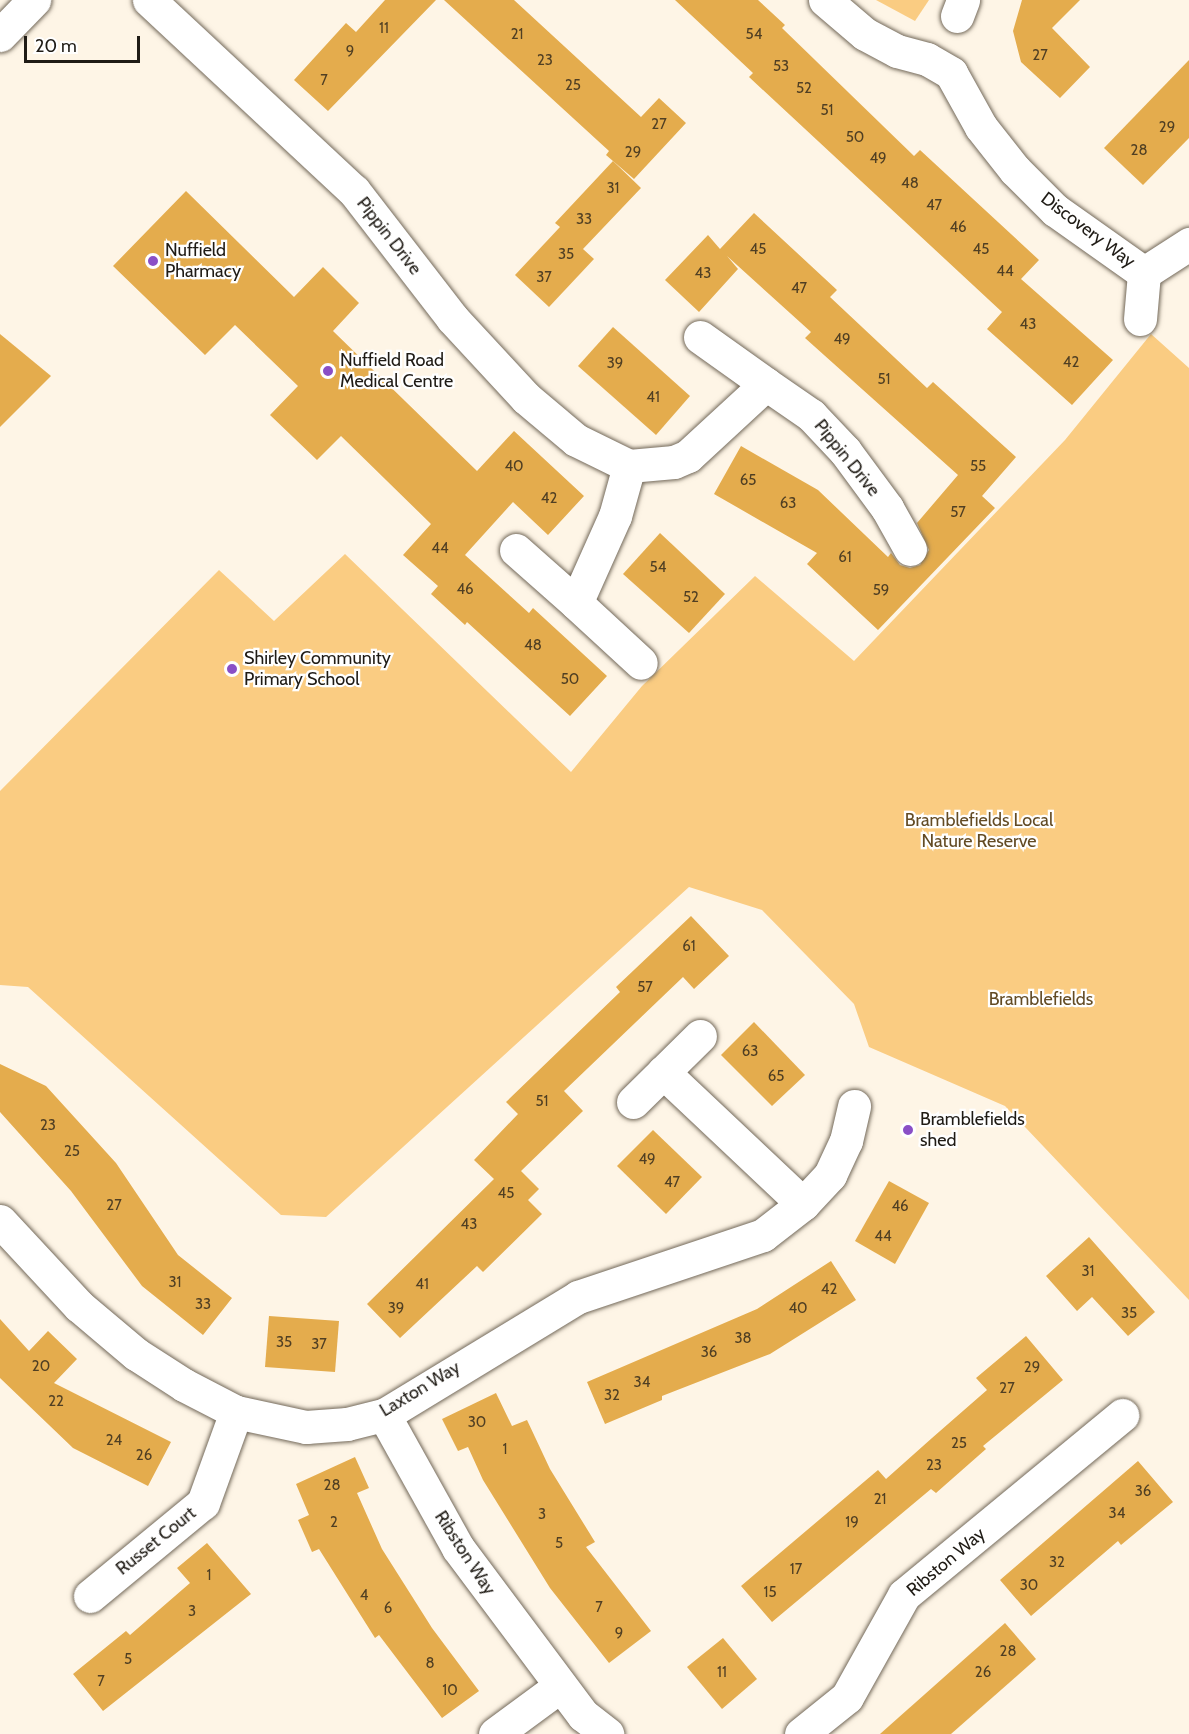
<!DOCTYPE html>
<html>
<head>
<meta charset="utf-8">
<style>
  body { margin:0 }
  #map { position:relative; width:1189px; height:1734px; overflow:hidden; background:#fef5e6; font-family:Cabin,sans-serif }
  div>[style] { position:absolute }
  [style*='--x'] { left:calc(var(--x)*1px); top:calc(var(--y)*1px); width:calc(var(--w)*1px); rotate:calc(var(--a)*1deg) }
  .green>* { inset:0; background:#facc82 }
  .building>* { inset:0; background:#e4ac4d }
  .roads { filter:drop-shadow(0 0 2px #73695a) drop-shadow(0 0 2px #73695a) }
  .minor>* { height:33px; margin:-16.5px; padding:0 16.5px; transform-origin:16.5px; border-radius:16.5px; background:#fff }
  .dots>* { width:16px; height:16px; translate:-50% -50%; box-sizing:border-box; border:3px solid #fff; border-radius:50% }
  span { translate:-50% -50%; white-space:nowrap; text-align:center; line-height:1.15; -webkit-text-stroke:4.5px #fff; paint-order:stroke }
  .number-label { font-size:15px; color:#503f23 }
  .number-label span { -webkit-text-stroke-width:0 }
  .street-label { font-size:18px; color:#1f1b15 }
  .poi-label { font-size:18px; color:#1f1b15 }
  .left { translate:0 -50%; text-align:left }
  .park-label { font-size:18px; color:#634b24 }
  .scale { position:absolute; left:24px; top:36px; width:116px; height:27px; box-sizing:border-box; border:3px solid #1f1b15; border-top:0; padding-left:8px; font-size:18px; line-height:21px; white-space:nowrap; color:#1f1b15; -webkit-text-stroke:4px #fff; paint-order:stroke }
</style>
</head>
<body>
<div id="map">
  <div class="green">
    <div style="clip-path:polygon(876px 0,929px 0,915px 21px)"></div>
    <div style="clip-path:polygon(1151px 334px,1189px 368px,1189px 1300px,1005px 1106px,869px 1047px,854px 1004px,762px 910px,689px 887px,326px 1217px,281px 1215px,28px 987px,0 985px,0 791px,219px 570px,274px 621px,345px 554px,571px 772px,642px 686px,755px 576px,854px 661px,1065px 440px)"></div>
  </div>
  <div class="building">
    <div style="clip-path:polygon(385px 0,436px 0,328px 111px,294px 80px,346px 23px,356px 32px)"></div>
    <div style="clip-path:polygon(444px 0,514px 0,641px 117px,659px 98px,686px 123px,634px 179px,606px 155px,609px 151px)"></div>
    <div style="clip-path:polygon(675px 0,758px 0,785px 25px,782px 28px,914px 156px,920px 150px,1039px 260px,1021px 279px,1113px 360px,1072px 405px,987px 329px,1002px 312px,749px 77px,753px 73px)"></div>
    <div style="clip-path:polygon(1022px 0,1080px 0,1052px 28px,1090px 67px,1060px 98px,1021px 62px,1013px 31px)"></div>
    <div style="clip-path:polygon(1189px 60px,1189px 138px,1143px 185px,1104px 148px)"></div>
    <div style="clip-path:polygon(613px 161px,641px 188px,583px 249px,594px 259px,549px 307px,515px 275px,560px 227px,555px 223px)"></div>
    <div style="clip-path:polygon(186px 191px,294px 297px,323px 267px,359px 303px,333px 331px,477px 471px,514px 431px,584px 496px,548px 535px,513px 502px,465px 555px,529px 613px,533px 608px,607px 676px,570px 716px,467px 622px,465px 625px,431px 594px,438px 586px,403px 555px,431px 524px,341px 436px,317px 460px,270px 415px,298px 386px,235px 325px,205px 355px,113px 266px)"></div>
    <div style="clip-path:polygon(754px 213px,837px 290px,830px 297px,927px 388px,933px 382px,1016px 457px,982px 496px,995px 508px,878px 630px,807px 564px,817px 553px,714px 494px,741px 446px,818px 490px,888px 557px,891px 553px,900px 565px,910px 568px,920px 565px,929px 550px,917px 523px,958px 475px,805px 338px,811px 332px,727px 256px,738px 269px,699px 312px,665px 280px,708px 235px,720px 249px)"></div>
    <div style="clip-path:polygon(613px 327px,690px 396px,656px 435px,578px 366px)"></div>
    <div style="clip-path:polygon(0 334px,51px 376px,0 427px)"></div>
    <div style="clip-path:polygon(660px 533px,725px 594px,689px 633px,623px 574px)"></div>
    <div style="clip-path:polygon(691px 916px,729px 956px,694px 989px,683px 977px,564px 1091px,583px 1111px,521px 1171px,539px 1189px,528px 1200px,542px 1214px,483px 1272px,477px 1266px,400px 1338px,367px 1304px,494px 1179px,474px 1160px,518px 1114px,506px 1102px,620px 992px,616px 987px)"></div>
    <div style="clip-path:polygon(754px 1022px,805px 1075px,772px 1106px,721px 1055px)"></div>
    <div style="clip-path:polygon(0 1064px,46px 1086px,116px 1163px,178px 1255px,232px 1298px,203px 1335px,142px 1286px,71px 1191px,0 1112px)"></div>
    <div style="clip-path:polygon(653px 1130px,702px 1177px,666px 1214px,617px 1166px)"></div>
    <div style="clip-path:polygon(889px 1181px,929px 1203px,895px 1264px,855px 1241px)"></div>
    <div style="clip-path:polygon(1089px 1237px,1155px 1312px,1128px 1336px,1092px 1297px,1077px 1311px,1046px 1276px)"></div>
    <div style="clip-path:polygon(831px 1261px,856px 1300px,770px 1354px,662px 1396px,662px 1400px,605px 1424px,587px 1382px,757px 1309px)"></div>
    <div style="clip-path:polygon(269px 1316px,339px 1321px,335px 1372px,265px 1367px)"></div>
    <div style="clip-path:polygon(0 1319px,29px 1351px,48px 1331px,77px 1359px,54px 1383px,171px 1442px,148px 1486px,73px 1448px,0 1378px)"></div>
    <div style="clip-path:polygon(1026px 1336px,1063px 1380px,983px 1446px,986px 1449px,936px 1493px,931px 1489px,772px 1622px,741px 1586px,878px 1470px,886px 1479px,932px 1438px,987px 1390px,976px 1378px)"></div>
    <div style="clip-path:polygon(496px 1393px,512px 1426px,527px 1420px,550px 1469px,595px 1542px,586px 1547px,651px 1631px,609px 1663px,550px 1588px,483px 1480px,468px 1447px,458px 1451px,442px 1419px)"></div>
    <div style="clip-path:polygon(355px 1457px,369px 1488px,357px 1493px,382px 1549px,432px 1628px,479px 1691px,442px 1718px,379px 1635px,375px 1638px,319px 1549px,312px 1552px,298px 1520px,309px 1515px,296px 1484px)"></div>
    <div style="clip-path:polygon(1138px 1461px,1173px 1502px,1121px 1545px,1118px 1541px,1031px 1616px,1000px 1580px)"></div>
    <div style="clip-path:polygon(207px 1543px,251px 1594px,103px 1711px,73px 1674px,126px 1631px,130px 1635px,190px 1583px,177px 1568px)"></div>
    <div style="clip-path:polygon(1005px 1623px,1036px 1659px,951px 1734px,880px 1734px)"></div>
    <div style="clip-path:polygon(723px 1638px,757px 1679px,722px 1709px,687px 1667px)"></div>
  </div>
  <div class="roads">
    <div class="minor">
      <div style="--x:149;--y:0;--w:280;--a:43"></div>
      <div style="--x:354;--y:191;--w:160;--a:52.3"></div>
      <div style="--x:452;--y:318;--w:109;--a:47.2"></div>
      <div style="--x:526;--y:398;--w:65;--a:40"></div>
      <div style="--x:576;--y:440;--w:59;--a:26.1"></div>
      <div style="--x:629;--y:466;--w:45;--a:-5.1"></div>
      <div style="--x:674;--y:462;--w:15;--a:-23"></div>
      <div style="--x:688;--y:456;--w:106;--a:-42.7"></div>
      <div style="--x:766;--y:384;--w:55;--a:34.6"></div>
      <div style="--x:811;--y:415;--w:50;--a:46.6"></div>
      <div style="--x:845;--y:451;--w:71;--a:53.6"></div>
      <div style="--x:887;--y:508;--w:47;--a:60.7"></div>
      <div style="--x:825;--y:0;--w:52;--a:40.4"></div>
      <div style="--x:865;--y:34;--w:36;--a:28"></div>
      <div style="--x:897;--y:51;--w:31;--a:15"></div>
      <div style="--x:927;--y:59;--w:28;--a:30"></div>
      <div style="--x:951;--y:73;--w:62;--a:60.9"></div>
      <div style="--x:981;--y:127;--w:55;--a:51.7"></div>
      <div style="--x:1015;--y:170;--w:57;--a:45"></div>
      <div style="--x:1055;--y:210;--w:109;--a:35.3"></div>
      <div style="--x:1144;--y:273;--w:54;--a:-32.8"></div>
      <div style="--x:957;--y:16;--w:17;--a:-69"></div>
      <div style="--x:0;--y:35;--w:49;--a:-45.8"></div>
      <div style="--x:1140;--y:319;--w:46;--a:-85"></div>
      <div style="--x:700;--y:337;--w:81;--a:35.5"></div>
      <div style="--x:629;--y:466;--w:52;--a:105.6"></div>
      <div style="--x:615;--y:516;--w:95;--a:114.1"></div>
      <div style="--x:576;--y:603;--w:88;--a:42.7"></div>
      <div style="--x:516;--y:550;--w:80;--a:41.5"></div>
      <div style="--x:663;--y:1072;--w:192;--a:43.3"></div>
      <div style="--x:633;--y:1102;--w:94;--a:-44.6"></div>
      <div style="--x:0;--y:1221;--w:116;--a:47.1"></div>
      <div style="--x:79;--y:1306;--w:75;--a:40.1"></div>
      <div style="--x:136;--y:1354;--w:57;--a:32.9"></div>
      <div style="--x:184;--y:1385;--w:59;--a:27.4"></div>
      <div style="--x:236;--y:1412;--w:72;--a:12.1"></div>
      <div style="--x:306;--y:1427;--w:41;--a:-4.2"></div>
      <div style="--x:347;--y:1424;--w:38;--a:-14"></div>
      <div style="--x:384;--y:1415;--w:227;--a:-31.3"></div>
      <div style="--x:578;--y:1297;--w:195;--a:-18.5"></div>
      <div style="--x:763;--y:1235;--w:51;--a:-37.8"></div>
      <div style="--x:803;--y:1204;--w:40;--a:-47"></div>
      <div style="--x:830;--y:1175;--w:38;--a:-65"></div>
      <div style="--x:846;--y:1141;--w:36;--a:-77"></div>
      <div style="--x:384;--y:1415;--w:152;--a:60.9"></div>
      <div style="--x:458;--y:1548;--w:209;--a:53.2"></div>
      <div style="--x:583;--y:1715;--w:31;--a:38"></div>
      <div style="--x:90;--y:1596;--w:146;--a:-39.5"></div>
      <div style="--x:203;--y:1503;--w:97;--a:-70.1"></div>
      <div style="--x:495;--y:1734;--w:81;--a:-36.4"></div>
      <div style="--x:801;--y:1734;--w:59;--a:-38.8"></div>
      <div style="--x:847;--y:1697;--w:117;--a:-60.8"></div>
      <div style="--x:904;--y:1595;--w:283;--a:-39.5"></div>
    </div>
  </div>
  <div class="dots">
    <div style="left:153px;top:261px;background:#8a4fc6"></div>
    <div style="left:328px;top:371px;background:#8a4fc6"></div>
    <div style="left:232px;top:669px;background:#8a4fc6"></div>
    <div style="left:908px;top:1130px;background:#8a4fc6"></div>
  </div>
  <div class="number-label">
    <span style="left:384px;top:29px">11</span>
    <span style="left:517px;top:35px">21</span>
    <span style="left:754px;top:35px">54</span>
    <span style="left:350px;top:52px">9</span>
    <span style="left:1040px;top:56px">27</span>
    <span style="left:545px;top:61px">23</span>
    <span style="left:781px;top:67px">53</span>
    <span style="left:324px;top:81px">7</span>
    <span style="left:573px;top:86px">25</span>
    <span style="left:804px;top:89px">52</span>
    <span style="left:827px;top:111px">51</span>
    <span style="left:659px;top:125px">27</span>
    <span style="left:1167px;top:128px">29</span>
    <span style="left:855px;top:138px">50</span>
    <span style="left:1139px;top:151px">28</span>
    <span style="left:633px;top:153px">29</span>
    <span style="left:878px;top:159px">49</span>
    <span style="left:910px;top:184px">48</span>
    <span style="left:613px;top:189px">31</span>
    <span style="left:934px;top:206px">47</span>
    <span style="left:584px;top:220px">33</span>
    <span style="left:958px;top:228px">46</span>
    <span style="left:758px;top:250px">45</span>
    <span style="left:981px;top:250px">45</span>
    <span style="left:566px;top:255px">35</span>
    <span style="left:1005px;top:272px">44</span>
    <span style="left:703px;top:274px">43</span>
    <span style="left:544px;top:278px">37</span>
    <span style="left:799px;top:289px">47</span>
    <span style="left:1028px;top:325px">43</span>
    <span style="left:842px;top:340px">49</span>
    <span style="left:1071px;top:363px">42</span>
    <span style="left:615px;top:364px">39</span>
    <span style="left:884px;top:380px">51</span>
    <span style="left:653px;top:398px">41</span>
    <span style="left:514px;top:467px">40</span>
    <span style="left:978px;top:467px">55</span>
    <span style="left:748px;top:481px">65</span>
    <span style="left:549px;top:499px">42</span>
    <span style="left:788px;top:504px">63</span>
    <span style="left:958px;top:513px">57</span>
    <span style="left:440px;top:549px">44</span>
    <span style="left:845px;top:558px">61</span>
    <span style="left:658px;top:568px">54</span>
    <span style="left:465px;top:590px">46</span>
    <span style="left:881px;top:591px">59</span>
    <span style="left:691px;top:598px">52</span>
    <span style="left:533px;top:646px">48</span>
    <span style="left:570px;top:680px">50</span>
    <span style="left:689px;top:947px">61</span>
    <span style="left:645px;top:988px">57</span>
    <span style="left:750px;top:1052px">63</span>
    <span style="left:776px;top:1077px">65</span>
    <span style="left:542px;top:1102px">51</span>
    <span style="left:48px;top:1126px">23</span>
    <span style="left:72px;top:1152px">25</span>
    <span style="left:647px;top:1160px">49</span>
    <span style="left:672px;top:1183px">47</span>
    <span style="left:506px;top:1194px">45</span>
    <span style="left:114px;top:1206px">27</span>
    <span style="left:900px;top:1207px">46</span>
    <span style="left:469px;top:1225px">43</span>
    <span style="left:883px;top:1237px">44</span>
    <span style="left:1088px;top:1272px">31</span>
    <span style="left:175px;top:1283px">31</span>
    <span style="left:422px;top:1285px">41</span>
    <span style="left:829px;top:1290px">42</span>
    <span style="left:203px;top:1305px">33</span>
    <span style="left:396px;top:1309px">39</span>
    <span style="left:798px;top:1309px">40</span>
    <span style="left:1129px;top:1314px">35</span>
    <span style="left:743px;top:1339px">38</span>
    <span style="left:284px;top:1343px">35</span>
    <span style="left:319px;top:1345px">37</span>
    <span style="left:709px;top:1353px">36</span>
    <span style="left:41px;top:1367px">20</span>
    <span style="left:1032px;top:1368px">29</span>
    <span style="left:642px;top:1383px">34</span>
    <span style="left:1007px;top:1389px">27</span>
    <span style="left:612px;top:1396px">32</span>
    <span style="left:56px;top:1402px">22</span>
    <span style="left:477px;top:1423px">30</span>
    <span style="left:114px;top:1441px">24</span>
    <span style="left:959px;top:1444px">25</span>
    <span style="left:505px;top:1450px">1</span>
    <span style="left:144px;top:1456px">26</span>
    <span style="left:934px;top:1466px">23</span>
    <span style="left:332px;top:1486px">28</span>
    <span style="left:1143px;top:1492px">36</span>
    <span style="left:880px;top:1500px">21</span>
    <span style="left:1117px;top:1514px">34</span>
    <span style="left:542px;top:1515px">3</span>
    <span style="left:334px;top:1523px">2</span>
    <span style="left:852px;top:1523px">19</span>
    <span style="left:559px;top:1544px">5</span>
    <span style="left:1057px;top:1563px">32</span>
    <span style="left:796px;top:1570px">17</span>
    <span style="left:209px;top:1576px">1</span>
    <span style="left:1029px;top:1586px">30</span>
    <span style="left:770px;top:1593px">15</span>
    <span style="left:364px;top:1596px">4</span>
    <span style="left:599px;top:1608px">7</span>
    <span style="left:388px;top:1609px">6</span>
    <span style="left:192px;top:1612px">3</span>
    <span style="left:619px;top:1634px">9</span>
    <span style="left:1008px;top:1652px">28</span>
    <span style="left:128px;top:1660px">5</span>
    <span style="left:430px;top:1664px">8</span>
    <span style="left:722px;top:1673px">11</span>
    <span style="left:983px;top:1673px">26</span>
    <span style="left:101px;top:1682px">7</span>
    <span style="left:450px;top:1691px">10</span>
  </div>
  <div class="street-label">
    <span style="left:1088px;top:230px;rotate:37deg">Discovery Way</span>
    <span style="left:389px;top:236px;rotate:52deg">Pippin Drive</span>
    <span style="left:847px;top:458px;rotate:51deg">Pippin Drive</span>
    <span style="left:420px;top:1389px;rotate:-31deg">Laxton Way</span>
    <span style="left:156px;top:1541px;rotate:-39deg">Russet Court</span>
    <span style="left:465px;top:1553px;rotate:57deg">Ribston Way</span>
    <span style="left:946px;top:1562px;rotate:-40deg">Ribston Way</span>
  </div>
  <div class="poi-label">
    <span class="left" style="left:165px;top:261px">Nuffield<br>Pharmacy</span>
    <span class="left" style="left:340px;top:371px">Nuffield Road<br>Medical Centre</span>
    <span class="left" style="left:244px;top:669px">Shirley Community<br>Primary School</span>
    <span class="left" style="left:920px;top:1130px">Bramblefields<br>shed</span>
  </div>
  <div class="park-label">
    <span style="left:979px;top:831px">Bramblefields Local<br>Nature Reserve</span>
    <span style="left:1041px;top:999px">Bramblefields</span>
  </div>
  <div class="scale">20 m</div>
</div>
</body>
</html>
